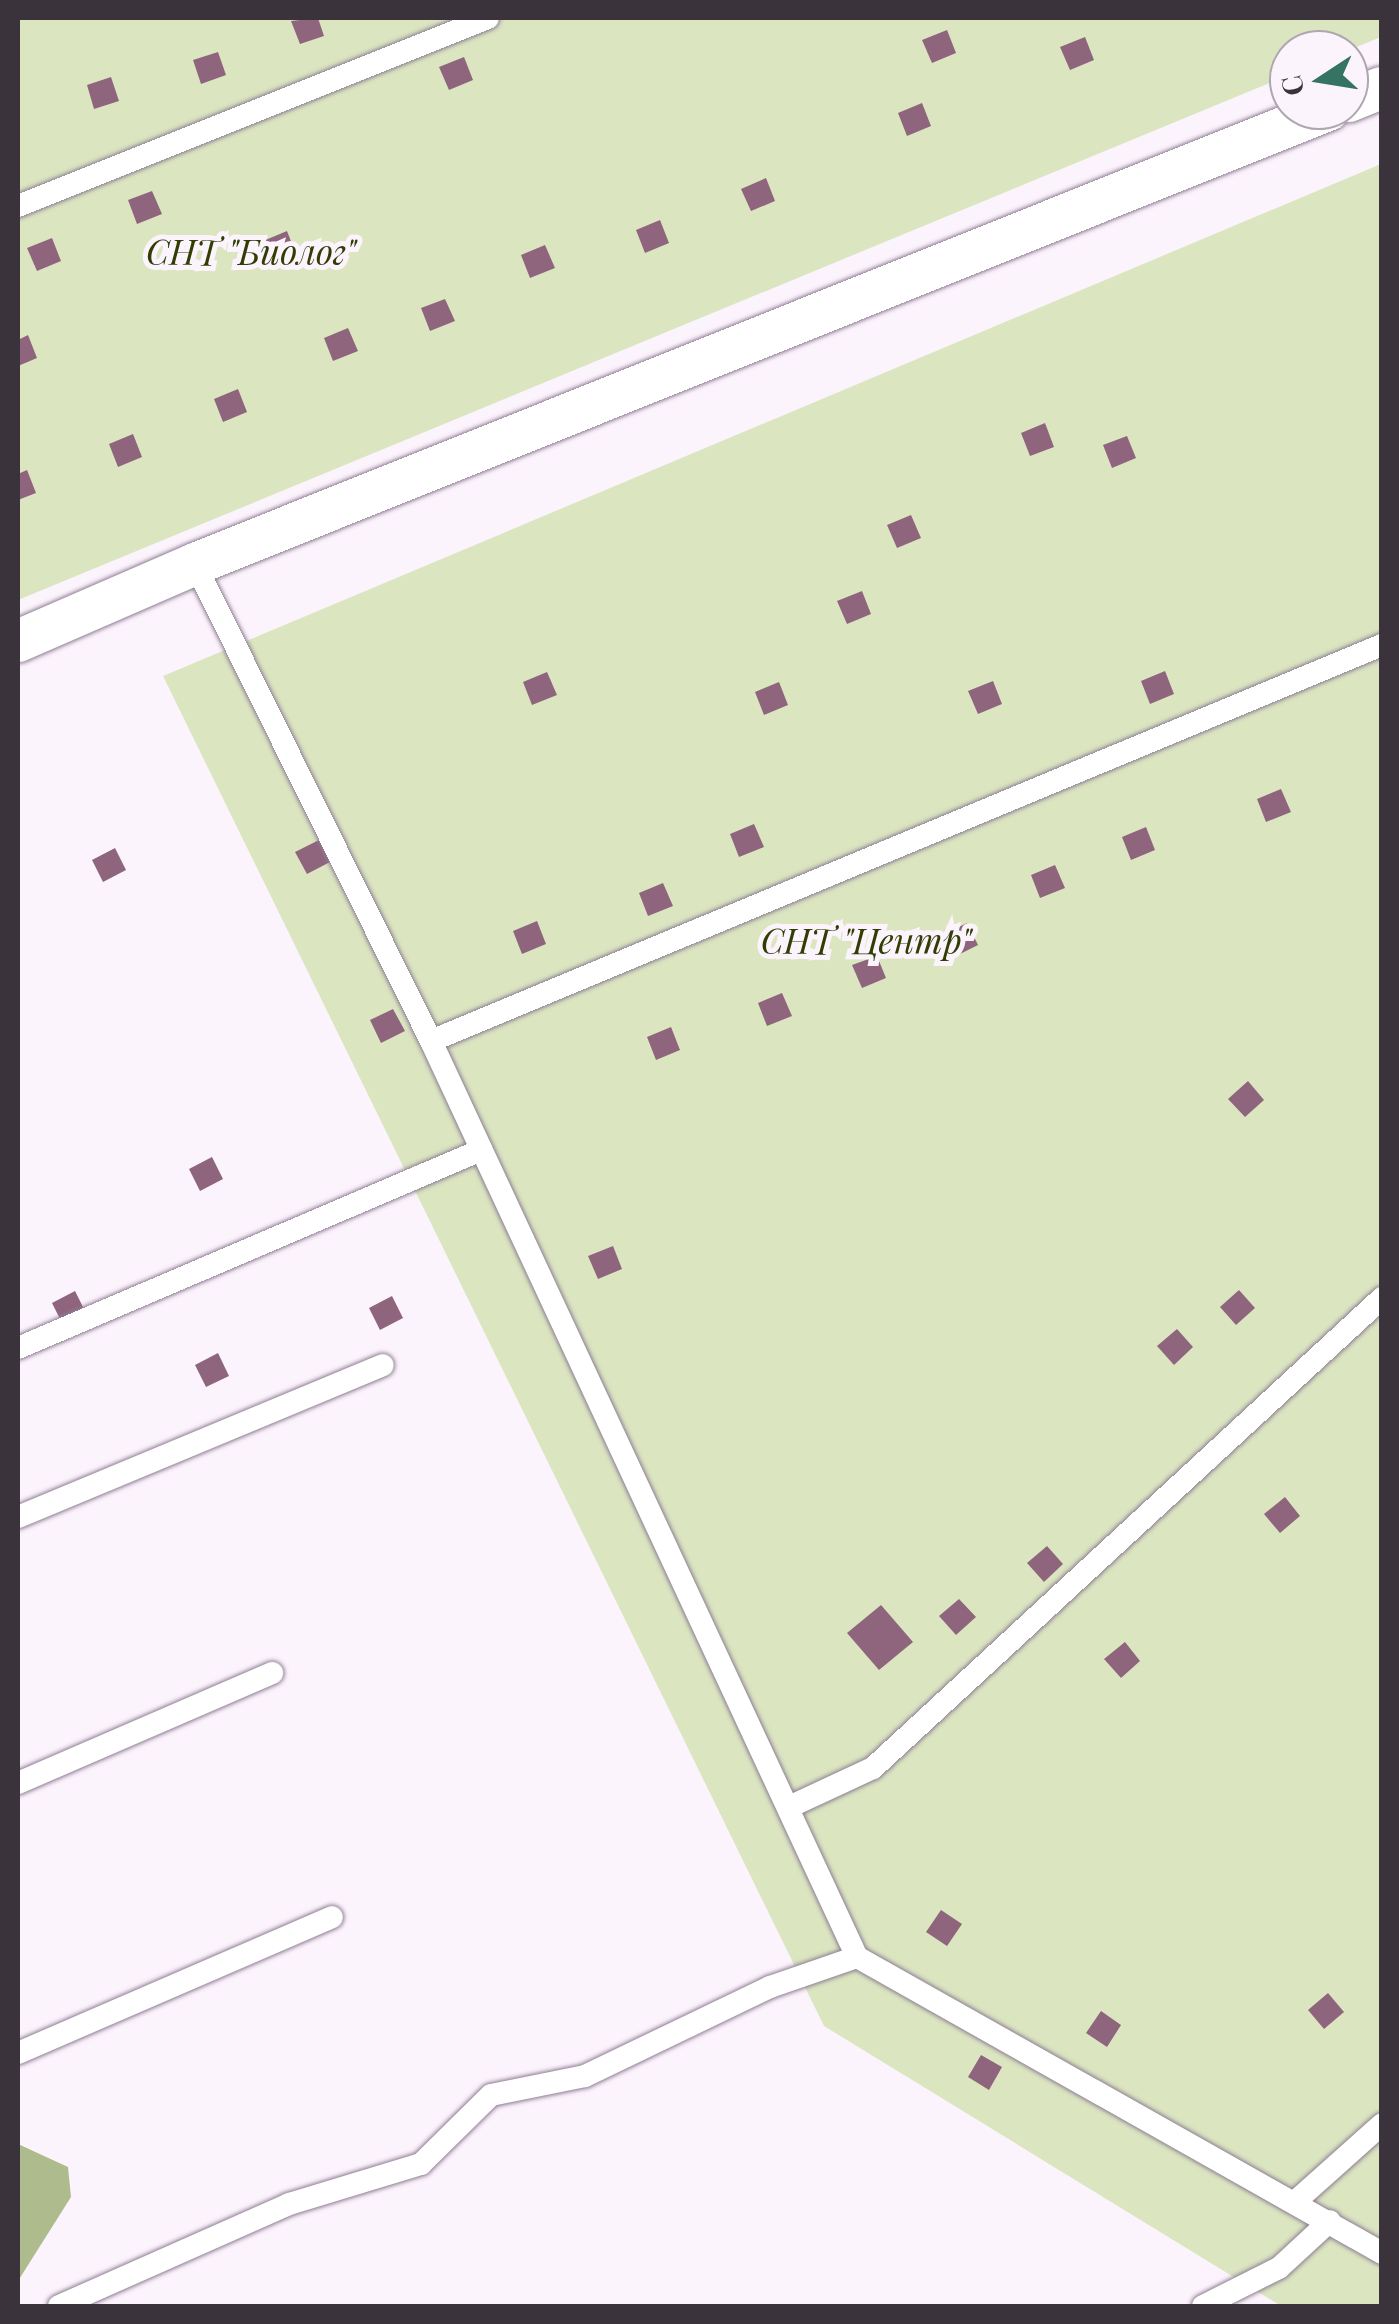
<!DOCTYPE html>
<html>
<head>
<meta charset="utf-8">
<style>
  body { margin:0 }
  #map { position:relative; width:1399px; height:2324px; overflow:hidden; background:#fcf4fd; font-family:"Playfair Display",serif }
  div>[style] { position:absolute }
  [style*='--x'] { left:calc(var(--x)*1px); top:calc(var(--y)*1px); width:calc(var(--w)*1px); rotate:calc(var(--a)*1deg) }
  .green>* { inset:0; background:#dbe6c1 }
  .forest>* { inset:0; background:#aebb8c }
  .building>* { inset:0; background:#8f647d }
  .roads { filter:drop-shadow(0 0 2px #8f7e93) drop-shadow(0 0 2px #8f7e93) }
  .service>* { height:22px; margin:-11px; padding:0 11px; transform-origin:11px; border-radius:11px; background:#fff }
  .minor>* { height:42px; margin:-21px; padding:0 21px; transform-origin:21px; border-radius:21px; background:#fff }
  span { translate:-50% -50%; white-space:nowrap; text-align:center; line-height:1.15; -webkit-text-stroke:10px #fcf4fd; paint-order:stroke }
  .park-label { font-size:35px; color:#323d04; font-style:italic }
  .frame { position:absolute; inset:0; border:20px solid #3a333b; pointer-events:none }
  .north { position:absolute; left:1269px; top:30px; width:100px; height:100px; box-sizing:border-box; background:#fcf4fd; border:2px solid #aea7af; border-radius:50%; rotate:258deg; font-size:28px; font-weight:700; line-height:40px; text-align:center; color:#3a333b }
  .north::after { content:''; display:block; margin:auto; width:35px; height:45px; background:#357462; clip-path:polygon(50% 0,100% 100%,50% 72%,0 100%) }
</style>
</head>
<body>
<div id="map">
  <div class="green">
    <div style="clip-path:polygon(18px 18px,1381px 18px,1381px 37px,1349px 50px,1289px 50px,1289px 75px,18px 600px)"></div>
    <div style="clip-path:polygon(1381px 164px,1381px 2306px,1281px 2306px,824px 2026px,163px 676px)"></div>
  </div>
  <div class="forest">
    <div style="clip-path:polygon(18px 2144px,68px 2167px,71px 2197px,18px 2281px)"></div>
  </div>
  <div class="building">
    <div style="clip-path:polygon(318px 18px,324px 36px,300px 44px,291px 21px)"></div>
    <div style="clip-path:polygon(947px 30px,956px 53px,932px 63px,922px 40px)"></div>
    <div style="clip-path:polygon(1085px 37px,1094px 60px,1070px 70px,1060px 47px)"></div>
    <div style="clip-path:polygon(218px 52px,226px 75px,201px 84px,193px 60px)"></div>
    <div style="clip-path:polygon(464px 57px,473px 80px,449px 90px,439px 67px)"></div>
    <div style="clip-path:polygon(111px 77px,119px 101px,94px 109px,87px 85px)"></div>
    <div style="clip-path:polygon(922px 103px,931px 126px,907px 136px,898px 113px)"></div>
    <div style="clip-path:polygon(766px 178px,775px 201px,751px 211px,741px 189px)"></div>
    <div style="clip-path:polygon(152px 191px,162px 214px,137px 224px,128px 200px)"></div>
    <div style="clip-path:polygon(660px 220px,669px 243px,645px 253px,636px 230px)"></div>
    <div style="clip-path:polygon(287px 231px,296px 254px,272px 264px,263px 241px)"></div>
    <div style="clip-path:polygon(52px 238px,61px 261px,37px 271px,27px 248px)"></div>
    <div style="clip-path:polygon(545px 245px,555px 268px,530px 278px,521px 255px)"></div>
    <div style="clip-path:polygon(445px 299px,455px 321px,430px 331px,421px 308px)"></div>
    <div style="clip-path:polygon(348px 328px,358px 351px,333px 361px,324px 338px)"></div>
    <div style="clip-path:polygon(28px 335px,37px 358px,18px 366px,18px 340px)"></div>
    <div style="clip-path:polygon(238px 389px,247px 412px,223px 422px,214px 399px)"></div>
    <div style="clip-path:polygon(1045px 423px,1054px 447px,1030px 456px,1021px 433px)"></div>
    <div style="clip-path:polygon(133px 434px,142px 457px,118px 467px,109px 444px)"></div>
    <div style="clip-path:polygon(1127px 436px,1136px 458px,1112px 468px,1103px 445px)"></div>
    <div style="clip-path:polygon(27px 470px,36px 493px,18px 500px,18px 474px)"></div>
    <div style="clip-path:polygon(911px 515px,921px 538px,897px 548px,887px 525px)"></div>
    <div style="clip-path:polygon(862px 591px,871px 614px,847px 624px,837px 601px)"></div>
    <div style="clip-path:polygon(1165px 671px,1174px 694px,1150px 704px,1141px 681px)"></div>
    <div style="clip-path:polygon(547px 672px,557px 695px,532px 705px,523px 682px)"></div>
    <div style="clip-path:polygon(993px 681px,1002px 704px,978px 714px,968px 691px)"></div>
    <div style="clip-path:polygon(779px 682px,788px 705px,764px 715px,755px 692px)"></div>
    <div style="clip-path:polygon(1281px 789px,1291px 812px,1266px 822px,1257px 799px)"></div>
    <div style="clip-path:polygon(754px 824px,764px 847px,739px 857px,730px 834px)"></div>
    <div style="clip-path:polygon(1146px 827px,1155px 850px,1131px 860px,1122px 837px)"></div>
    <div style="clip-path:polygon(319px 840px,330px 862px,307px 874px,295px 852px)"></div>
    <div style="clip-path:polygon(115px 848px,126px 870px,103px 882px,92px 860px)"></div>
    <div style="clip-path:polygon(1055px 865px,1065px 888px,1040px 898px,1031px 875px)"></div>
    <div style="clip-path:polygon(663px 883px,673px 906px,648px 916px,639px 893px)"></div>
    <div style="clip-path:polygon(537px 921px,546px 944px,522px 954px,513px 931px)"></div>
    <div style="clip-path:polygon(967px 923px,978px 945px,954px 957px,943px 935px)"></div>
    <div style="clip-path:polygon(877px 956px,886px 978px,862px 988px,852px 965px)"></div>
    <div style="clip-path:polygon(782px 993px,792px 1016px,767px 1026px,758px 1003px)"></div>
    <div style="clip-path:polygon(393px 1009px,405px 1031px,381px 1043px,370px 1020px)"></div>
    <div style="clip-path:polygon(671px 1027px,680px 1050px,656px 1060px,647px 1037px)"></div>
    <div style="clip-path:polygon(1248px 1081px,1264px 1100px,1245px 1117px,1228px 1099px)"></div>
    <div style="clip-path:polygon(212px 1157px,223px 1179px,200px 1191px,189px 1169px)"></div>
    <div style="clip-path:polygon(613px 1246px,622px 1269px,598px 1279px,588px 1256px)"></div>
    <div style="clip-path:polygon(1239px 1290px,1255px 1308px,1236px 1325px,1220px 1307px)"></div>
    <div style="clip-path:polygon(75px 1291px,86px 1313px,63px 1325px,52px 1303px)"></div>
    <div style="clip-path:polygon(392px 1296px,403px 1318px,380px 1330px,369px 1308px)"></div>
    <div style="clip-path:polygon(1177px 1329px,1193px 1347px,1174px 1365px,1157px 1346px)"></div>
    <div style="clip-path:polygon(218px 1353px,229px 1376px,206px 1387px,195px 1365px)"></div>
    <div style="clip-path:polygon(1285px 1497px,1300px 1516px,1280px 1533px,1264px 1514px)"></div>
    <div style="clip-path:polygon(1047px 1546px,1063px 1564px,1044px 1582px,1027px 1563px)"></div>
    <div style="clip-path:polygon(959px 1599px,976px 1617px,956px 1635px,939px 1616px)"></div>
    <div style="clip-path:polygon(881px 1605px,913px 1642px,879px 1670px,847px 1633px)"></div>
    <div style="clip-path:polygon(1125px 1642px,1140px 1661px,1121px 1678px,1104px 1659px)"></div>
    <div style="clip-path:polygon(941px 1910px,962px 1924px,947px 1946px,926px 1932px)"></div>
    <div style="clip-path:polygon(1328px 1993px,1344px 2012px,1324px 2029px,1308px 2010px)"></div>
    <div style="clip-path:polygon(1101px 2011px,1121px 2025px,1107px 2047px,1086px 2033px)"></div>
    <div style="clip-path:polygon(981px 2055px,1002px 2067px,989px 2090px,968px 2077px)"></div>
  </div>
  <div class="roads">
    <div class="service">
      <div style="--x:18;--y:206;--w:506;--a:-21.8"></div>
      <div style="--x:195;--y:564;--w:532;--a:63.68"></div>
      <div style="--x:431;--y:1041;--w:1010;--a:65.06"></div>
      <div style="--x:857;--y:1957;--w:603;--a:29.41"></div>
      <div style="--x:431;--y:1041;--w:1030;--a:-22.61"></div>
      <div style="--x:18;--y:1348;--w:504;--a:-23.15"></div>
      <div style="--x:18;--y:1517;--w:395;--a:-22.6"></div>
      <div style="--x:18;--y:1783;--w:277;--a:-23.4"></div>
      <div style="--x:789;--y:1807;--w:93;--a:-24.9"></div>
      <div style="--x:873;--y:1768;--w:693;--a:-42.72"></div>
      <div style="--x:18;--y:2053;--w:342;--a:-23.4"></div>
      <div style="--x:1296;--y:2201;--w:115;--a:-41.8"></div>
      <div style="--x:59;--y:2306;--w:252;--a:-23.9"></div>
      <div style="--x:289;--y:2204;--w:138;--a:-16.9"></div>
      <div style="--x:421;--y:2164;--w:98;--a:-44.6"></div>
      <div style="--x:491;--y:2095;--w:96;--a:-11.4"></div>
      <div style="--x:585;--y:2076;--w:205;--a:-25.7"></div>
      <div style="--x:770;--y:1987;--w:92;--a:-19"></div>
      <div style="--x:1203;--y:2306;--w:85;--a:-26.6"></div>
      <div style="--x:1279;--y:2268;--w:69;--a:-42.7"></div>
    </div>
    <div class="minor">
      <div style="--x:1349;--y:101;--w:35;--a:-22"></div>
      <div style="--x:18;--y:641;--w:193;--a:-23.5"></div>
      <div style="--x:195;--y:564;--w:1221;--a:-21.84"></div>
    </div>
  </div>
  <div class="park-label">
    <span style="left:251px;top:251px">СНТ "Биолог"</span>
    <span style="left:866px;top:940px">СНТ "Центр"</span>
  </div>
  <div class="frame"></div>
  <div class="north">С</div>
</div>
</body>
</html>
